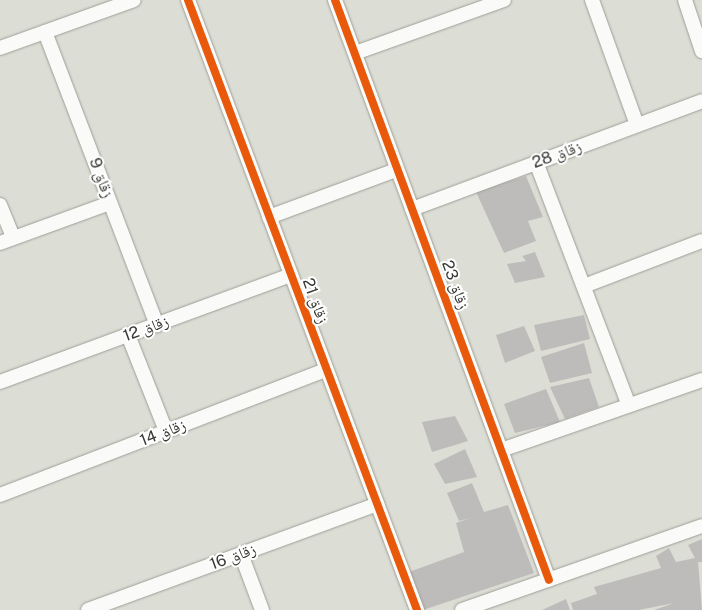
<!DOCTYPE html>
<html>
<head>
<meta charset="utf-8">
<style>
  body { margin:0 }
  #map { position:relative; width:702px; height:610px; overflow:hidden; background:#dcded5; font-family:"Public Sans","Noto Naskh Arabic",sans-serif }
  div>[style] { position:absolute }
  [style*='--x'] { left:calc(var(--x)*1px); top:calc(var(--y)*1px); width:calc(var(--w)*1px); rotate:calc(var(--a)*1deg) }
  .building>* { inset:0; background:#bebcbb }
  .roads { filter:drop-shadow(0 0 1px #9d9e97) drop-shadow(0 0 1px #9d9e97) }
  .minor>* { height:14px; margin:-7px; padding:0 7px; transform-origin:7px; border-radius:7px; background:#fafaf9 }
  .cycleway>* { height:8px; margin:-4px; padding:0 4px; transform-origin:4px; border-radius:4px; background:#e8590c }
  span { translate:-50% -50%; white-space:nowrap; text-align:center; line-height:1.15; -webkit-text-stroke:4px #fff; paint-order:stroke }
  .street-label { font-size:16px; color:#383a34 }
</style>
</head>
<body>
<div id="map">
  <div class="building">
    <div style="clip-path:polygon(526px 176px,543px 217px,528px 221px,536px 241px,504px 253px,476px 192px)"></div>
    <div style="clip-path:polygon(535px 252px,545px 277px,515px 283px,507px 264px,526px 261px,522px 256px)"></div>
    <div style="clip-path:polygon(584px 315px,590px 339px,541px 351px,534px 325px)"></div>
    <div style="clip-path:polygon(524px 326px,535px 351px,505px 363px,496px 335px)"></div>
    <div style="clip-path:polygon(584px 343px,592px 373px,550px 383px,541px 357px)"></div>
    <div style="clip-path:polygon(589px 378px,599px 407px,565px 419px,550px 387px)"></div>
    <div style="clip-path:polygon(546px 389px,560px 422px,515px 433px,504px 404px)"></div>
    <div style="clip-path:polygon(455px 416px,468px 441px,432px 452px,422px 422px)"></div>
    <div style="clip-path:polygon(465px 449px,477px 477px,445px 484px,434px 464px)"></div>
    <div style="clip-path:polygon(472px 483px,484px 512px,508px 505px,534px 573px,423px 610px,409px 572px,464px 552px,456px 523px,470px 518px,459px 521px,447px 493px)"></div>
    <div style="clip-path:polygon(702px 539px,702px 562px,698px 562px,702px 610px,654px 610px,674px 603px,639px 610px,573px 610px,571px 603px,597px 594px,594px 587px,661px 568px,656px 556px,669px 548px,676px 562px,695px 558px,688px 545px)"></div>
    <div style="clip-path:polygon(566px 599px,570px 610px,542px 610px)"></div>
  </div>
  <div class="roads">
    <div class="minor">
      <div style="--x:188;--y:0;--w:652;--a:69.42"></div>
      <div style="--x:335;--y:0;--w:618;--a:69.75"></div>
      <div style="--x:592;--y:0;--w:133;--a:70.2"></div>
      <div style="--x:685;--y:0;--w:54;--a:71.6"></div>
      <div style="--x:45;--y:32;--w:314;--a:69.1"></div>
      <div style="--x:0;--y:48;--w:142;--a:-19.7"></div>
      <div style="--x:355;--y:53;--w:158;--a:-19.6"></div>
      <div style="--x:536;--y:162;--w:260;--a:69.1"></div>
      <div style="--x:0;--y:205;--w:35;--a:68"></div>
      <div style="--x:412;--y:209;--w:309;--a:-20.4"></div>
      <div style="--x:269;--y:217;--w:135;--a:-20.3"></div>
      <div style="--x:0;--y:243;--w:117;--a:-20"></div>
      <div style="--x:584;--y:286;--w:126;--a:-20.9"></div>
      <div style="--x:128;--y:335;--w:103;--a:68.4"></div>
      <div style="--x:0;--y:382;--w:310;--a:-20.2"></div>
      <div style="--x:501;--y:450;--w:213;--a:-19.2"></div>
      <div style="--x:0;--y:495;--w:348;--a:-21"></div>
      <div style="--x:241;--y:554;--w:60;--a:69.4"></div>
      <div style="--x:88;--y:610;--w:308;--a:-20.1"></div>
      <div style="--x:462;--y:610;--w:254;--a:-19.3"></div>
    </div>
  </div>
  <div class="cycleway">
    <div style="--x:188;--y:0;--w:652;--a:69.42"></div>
    <div style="--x:335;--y:0;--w:618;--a:69.75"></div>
  </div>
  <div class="street-label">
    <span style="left:557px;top:155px;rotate:-20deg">زقاق 28</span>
    <span style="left:101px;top:178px;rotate:69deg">زقاق 9</span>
    <span style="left:455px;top:285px;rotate:70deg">زقاق 23</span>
    <span style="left:315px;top:301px;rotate:70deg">زقاق 21</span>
    <span style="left:146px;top:329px;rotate:-20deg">زقاق 12</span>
    <span style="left:163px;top:433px;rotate:-21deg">زقاق 14</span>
    <span style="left:233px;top:557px;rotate:-20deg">زقاق 16</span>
  </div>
</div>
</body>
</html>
